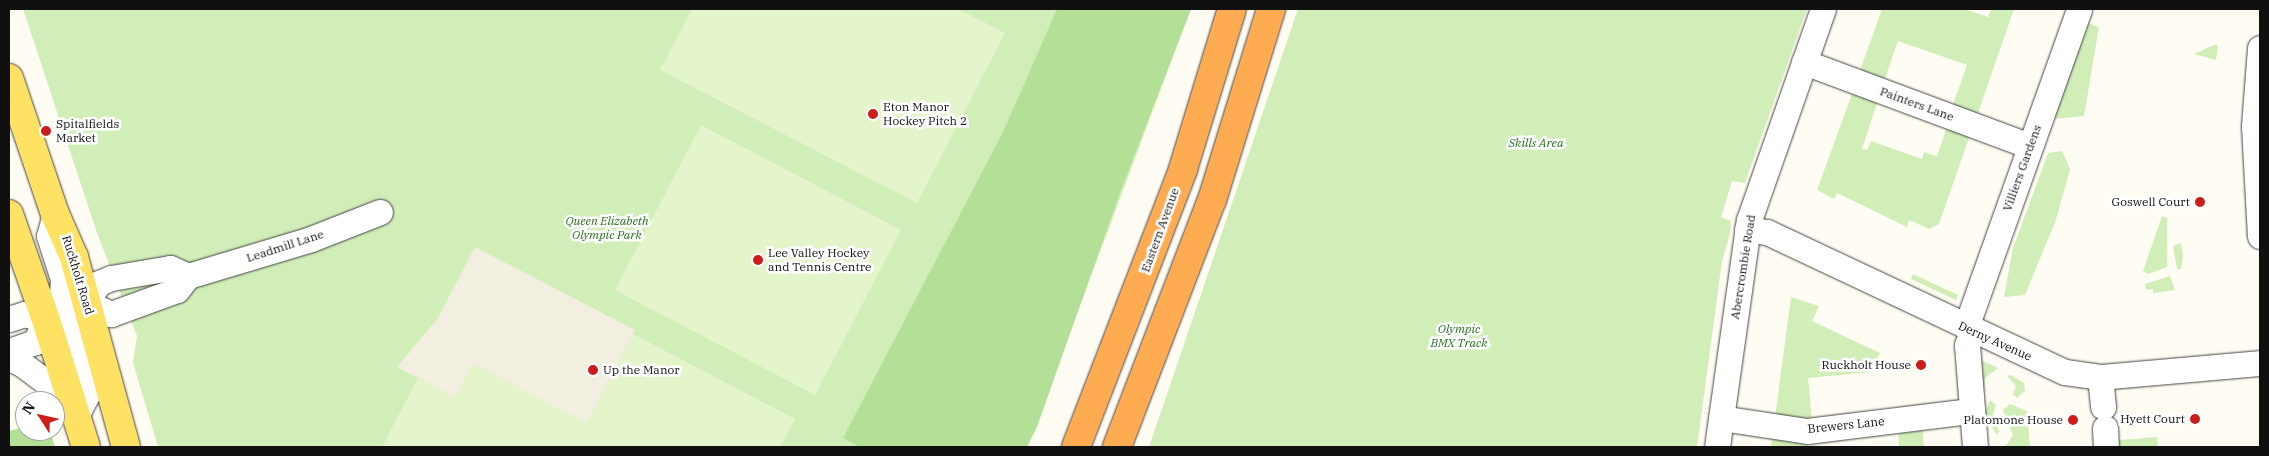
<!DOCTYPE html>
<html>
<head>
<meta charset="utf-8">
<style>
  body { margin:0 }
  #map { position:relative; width:2269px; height:456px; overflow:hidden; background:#fffdf3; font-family:"IBM Plex Serif",serif }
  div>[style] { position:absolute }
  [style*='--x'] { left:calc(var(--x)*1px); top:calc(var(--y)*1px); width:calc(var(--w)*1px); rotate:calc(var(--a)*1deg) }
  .green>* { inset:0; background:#d1eeb9 }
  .forest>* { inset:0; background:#b3e096 }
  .pitch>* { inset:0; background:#e4f4cb }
  .plaza>* { inset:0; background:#f2eee0 }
  .roads { filter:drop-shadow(0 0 1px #434343) drop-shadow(0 0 1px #434343) }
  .minor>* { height:25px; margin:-12.5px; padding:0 12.5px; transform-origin:12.5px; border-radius:12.5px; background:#fff }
  .major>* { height:28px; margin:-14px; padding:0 14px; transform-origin:14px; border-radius:14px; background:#ffe263 }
  .highway>* { height:28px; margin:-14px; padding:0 14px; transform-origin:14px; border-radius:14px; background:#ffab51 }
  .dots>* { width:14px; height:14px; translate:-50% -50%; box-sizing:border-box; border:2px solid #fff; border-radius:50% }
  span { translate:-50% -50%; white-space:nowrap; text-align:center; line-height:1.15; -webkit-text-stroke:5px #fff; paint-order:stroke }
  .street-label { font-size:12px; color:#101010 }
  .poi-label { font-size:12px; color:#101010 }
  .left { translate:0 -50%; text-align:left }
  .right { translate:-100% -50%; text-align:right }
  .park-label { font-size:12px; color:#266f1a; font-style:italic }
  .frame { position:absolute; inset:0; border:10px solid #101010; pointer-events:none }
  .north { position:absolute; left:15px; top:391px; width:50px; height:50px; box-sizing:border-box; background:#fff; border:1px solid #9f9f9f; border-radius:50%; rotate:305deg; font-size:14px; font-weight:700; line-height:20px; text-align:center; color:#101010 }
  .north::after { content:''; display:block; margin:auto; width:18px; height:22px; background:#cd1d1b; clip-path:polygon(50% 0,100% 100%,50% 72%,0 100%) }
</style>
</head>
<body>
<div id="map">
  <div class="green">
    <div style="clip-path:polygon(23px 9px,1191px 9px,1027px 447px,158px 447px,133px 363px,137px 336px,97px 233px)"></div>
    <div style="clip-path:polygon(1298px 9px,1807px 9px,1745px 183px,1732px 181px,1721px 217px,1731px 221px,1730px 234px,1722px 261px,1697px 447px,1149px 447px)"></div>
    <div style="clip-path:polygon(1882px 9px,1964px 9px,1988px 17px,1991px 9px,2014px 9px,1976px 119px,1951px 110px,1967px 65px,1898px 41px,1883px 84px,1858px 76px)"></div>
    <div style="clip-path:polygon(2082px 21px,2099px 27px,2084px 116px,2054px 119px,2050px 129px,2044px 127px)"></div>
    <div style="clip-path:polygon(2214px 45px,2218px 45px,2216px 60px,2194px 54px)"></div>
    <div style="clip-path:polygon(1853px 91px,1878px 100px,1862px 149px,1867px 150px,1871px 141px,1922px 159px,1924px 152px,1937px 156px,1948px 124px,1971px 132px,1939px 224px,1929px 229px,1909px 220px,1907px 227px,1837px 193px,1834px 199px,1817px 190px)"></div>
    <div style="clip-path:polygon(2062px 151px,2070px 169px,2056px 220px,2025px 295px,2004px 297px,2013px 248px,2048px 153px)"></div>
    <div style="clip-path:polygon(2162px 216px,2167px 218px,2167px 267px,2148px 274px,2143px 271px)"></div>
    <div style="clip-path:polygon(2181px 243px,2183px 256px,2181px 269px,2177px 269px,2173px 246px)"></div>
    <div style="clip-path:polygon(1913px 274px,1958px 295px,1956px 300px,1911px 279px)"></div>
    <div style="clip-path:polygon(2170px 276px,2175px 290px,2153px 293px,2153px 289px,2146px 290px,2145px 284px)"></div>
    <div style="clip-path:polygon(1791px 297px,1819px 306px,1812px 321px,1880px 353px,1870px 372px,1808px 378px,1812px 421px,1775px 417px)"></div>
    <div style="clip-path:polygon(1974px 357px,1998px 368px,1985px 378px,1984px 395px,1978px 396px)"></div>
    <div style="clip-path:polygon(2011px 375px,2024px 383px,2025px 391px,2017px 398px,2013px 394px,2016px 386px,2007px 376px)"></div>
    <div style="clip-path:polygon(1990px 400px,1996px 405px,1992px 417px,1999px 431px,1997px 435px,1984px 415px)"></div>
    <div style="clip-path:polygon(2010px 404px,2027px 411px,2030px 447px,2005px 447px,2013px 435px,2003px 410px)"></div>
    <div style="clip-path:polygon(1922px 427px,1924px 447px,1899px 447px,1898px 429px)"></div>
    <div style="clip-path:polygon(1773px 433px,1807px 435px,1808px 447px,1771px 447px)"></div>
    <div style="clip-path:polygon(2157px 437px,2158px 447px,2109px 447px,2108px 441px)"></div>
  </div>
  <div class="forest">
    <div style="clip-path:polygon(1057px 9px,1191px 9px,1121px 190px,1037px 427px,1027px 447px,860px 447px,843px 438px,1003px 132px)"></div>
    <div style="clip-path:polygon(25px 427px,25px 431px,50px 431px,55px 447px,9px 447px,9px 431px)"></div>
  </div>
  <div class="pitch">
    <div style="clip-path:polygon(692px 9px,958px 9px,1005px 33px,917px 203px,660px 70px)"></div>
    <div style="clip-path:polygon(701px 125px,901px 230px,815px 395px,615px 290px)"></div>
    <div style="clip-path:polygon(633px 334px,795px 419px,780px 447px,382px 447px,418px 378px,455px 397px,473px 364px,587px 423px)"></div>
  </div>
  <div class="plaza">
    <div style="clip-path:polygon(475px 247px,635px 330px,587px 423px,473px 364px,455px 397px,397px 367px,438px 318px)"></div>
  </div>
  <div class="roads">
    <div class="minor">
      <div style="--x:2260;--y:48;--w:78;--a:94.4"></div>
      <div style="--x:2254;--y:126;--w:110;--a:86.9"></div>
      <div style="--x:1804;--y:62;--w:241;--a:20.4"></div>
      <div style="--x:55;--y:214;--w:23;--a:105"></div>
      <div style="--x:49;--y:236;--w:45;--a:72"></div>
      <div style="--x:63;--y:279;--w:15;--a:94"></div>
      <div style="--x:62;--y:294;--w:22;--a:108"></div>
      <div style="--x:1747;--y:229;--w:20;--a:9"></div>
      <div style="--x:1767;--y:232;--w:329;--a:25.2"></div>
      <div style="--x:2065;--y:372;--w:35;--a:8"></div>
      <div style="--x:2100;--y:377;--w:161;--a:-5"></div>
      <div style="--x:86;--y:302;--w:28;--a:26"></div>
      <div style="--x:111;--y:314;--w:70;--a:-20"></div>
      <div style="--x:177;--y:290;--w:18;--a:-52"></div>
      <div style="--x:188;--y:276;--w:128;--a:-16.7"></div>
      <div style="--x:311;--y:239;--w:74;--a:-21.4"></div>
      <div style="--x:75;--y:306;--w:23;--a:100"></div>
      <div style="--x:71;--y:329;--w:66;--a:75.1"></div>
      <div style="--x:88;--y:393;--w:26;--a:118"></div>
      <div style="--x:9;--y:319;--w:16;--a:-18"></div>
      <div style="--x:24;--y:314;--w:23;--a:15"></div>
      <div style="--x:46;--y:320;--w:44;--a:-24.2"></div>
      <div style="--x:86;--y:302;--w:23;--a:-56"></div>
      <div style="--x:99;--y:283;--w:13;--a:-23"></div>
      <div style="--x:111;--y:278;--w:60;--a:-9.6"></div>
      <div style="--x:170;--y:268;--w:20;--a:24"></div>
      <div style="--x:1966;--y:327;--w:337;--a:-70.4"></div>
      <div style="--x:1973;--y:330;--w:16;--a:112"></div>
      <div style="--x:1967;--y:345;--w:102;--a:85.5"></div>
      <div style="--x:9;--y:351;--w:28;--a:-19"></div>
      <div style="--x:35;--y:342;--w:25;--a:-63"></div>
      <div style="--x:9;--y:358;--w:14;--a:25"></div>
      <div style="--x:22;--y:364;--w:40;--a:37"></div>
      <div style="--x:54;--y:388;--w:15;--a:16"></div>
      <div style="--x:2100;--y:377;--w:30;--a:84"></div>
      <div style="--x:1721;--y:418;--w:87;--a:8.6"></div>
      <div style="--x:1807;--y:431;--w:165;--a:-7"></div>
      <div style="--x:2105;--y:428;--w:19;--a:87"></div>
      <div style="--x:1717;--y:447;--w:229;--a:-82"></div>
      <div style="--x:1749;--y:220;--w:224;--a:-70.7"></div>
    </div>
    <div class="major">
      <div style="--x:9;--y:78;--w:144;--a:71.3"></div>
      <div style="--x:55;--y:214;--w:47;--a:66.2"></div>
      <div style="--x:74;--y:257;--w:197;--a:74.7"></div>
      <div style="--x:9;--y:214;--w:112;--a:70.8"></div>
      <div style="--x:46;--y:320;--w:133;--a:72.5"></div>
    </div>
    <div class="highway">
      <div style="--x:1076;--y:447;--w:298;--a:-68.9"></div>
      <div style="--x:1183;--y:169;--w:167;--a:-73"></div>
      <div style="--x:1117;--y:447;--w:265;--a:-69"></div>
      <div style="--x:1212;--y:200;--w:200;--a:-72.8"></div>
    </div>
  </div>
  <div class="dots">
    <div style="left:873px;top:114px;background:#cd1d1b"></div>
    <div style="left:46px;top:131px;background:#cd1d1b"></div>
    <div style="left:2200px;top:202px;background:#cd1d1b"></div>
    <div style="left:758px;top:260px;background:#cd1d1b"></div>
    <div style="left:1921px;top:365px;background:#cd1d1b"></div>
    <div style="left:593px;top:370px;background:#cd1d1b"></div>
    <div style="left:2195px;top:419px;background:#cd1d1b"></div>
    <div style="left:2073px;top:420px;background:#cd1d1b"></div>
  </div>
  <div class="street-label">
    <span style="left:1917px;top:104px;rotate:20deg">Painters Lane</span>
    <span style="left:2022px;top:168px;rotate:-70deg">Villiers Gardens</span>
    <span style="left:1160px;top:230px;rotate:-70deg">Eastern Avenue</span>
    <span style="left:285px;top:246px;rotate:-18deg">Leadmill Lane</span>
    <span style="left:1743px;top:267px;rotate:-81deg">Abercrombie Road</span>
    <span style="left:78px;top:275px;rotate:73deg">Ruckholt Road</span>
    <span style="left:1995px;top:341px;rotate:24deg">Derny Avenue</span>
    <span style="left:1846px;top:425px;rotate:-6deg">Brewers Lane</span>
  </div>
  <div class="poi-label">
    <span class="left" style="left:883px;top:114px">Eton Manor<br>Hockey Pitch 2</span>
    <span class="left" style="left:56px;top:131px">Spitalfields<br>Market</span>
    <span class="right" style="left:2190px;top:202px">Goswell Court</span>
    <span class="left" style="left:768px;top:260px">Lee Valley Hockey<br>and Tennis Centre</span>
    <span class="right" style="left:1911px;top:365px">Ruckholt House</span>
    <span class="left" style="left:603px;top:370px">Up the Manor</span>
    <span class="right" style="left:2185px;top:419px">Hyett Court</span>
    <span class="right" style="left:2063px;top:420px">Platomone House</span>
  </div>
  <div class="park-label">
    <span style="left:1536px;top:143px">Skills Area</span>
    <span style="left:607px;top:228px">Queen Elizabeth<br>Olympic Park</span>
    <span style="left:1459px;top:336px">Olympic<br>BMX Track</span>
  </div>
  <div class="frame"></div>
  <div class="north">N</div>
</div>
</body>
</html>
